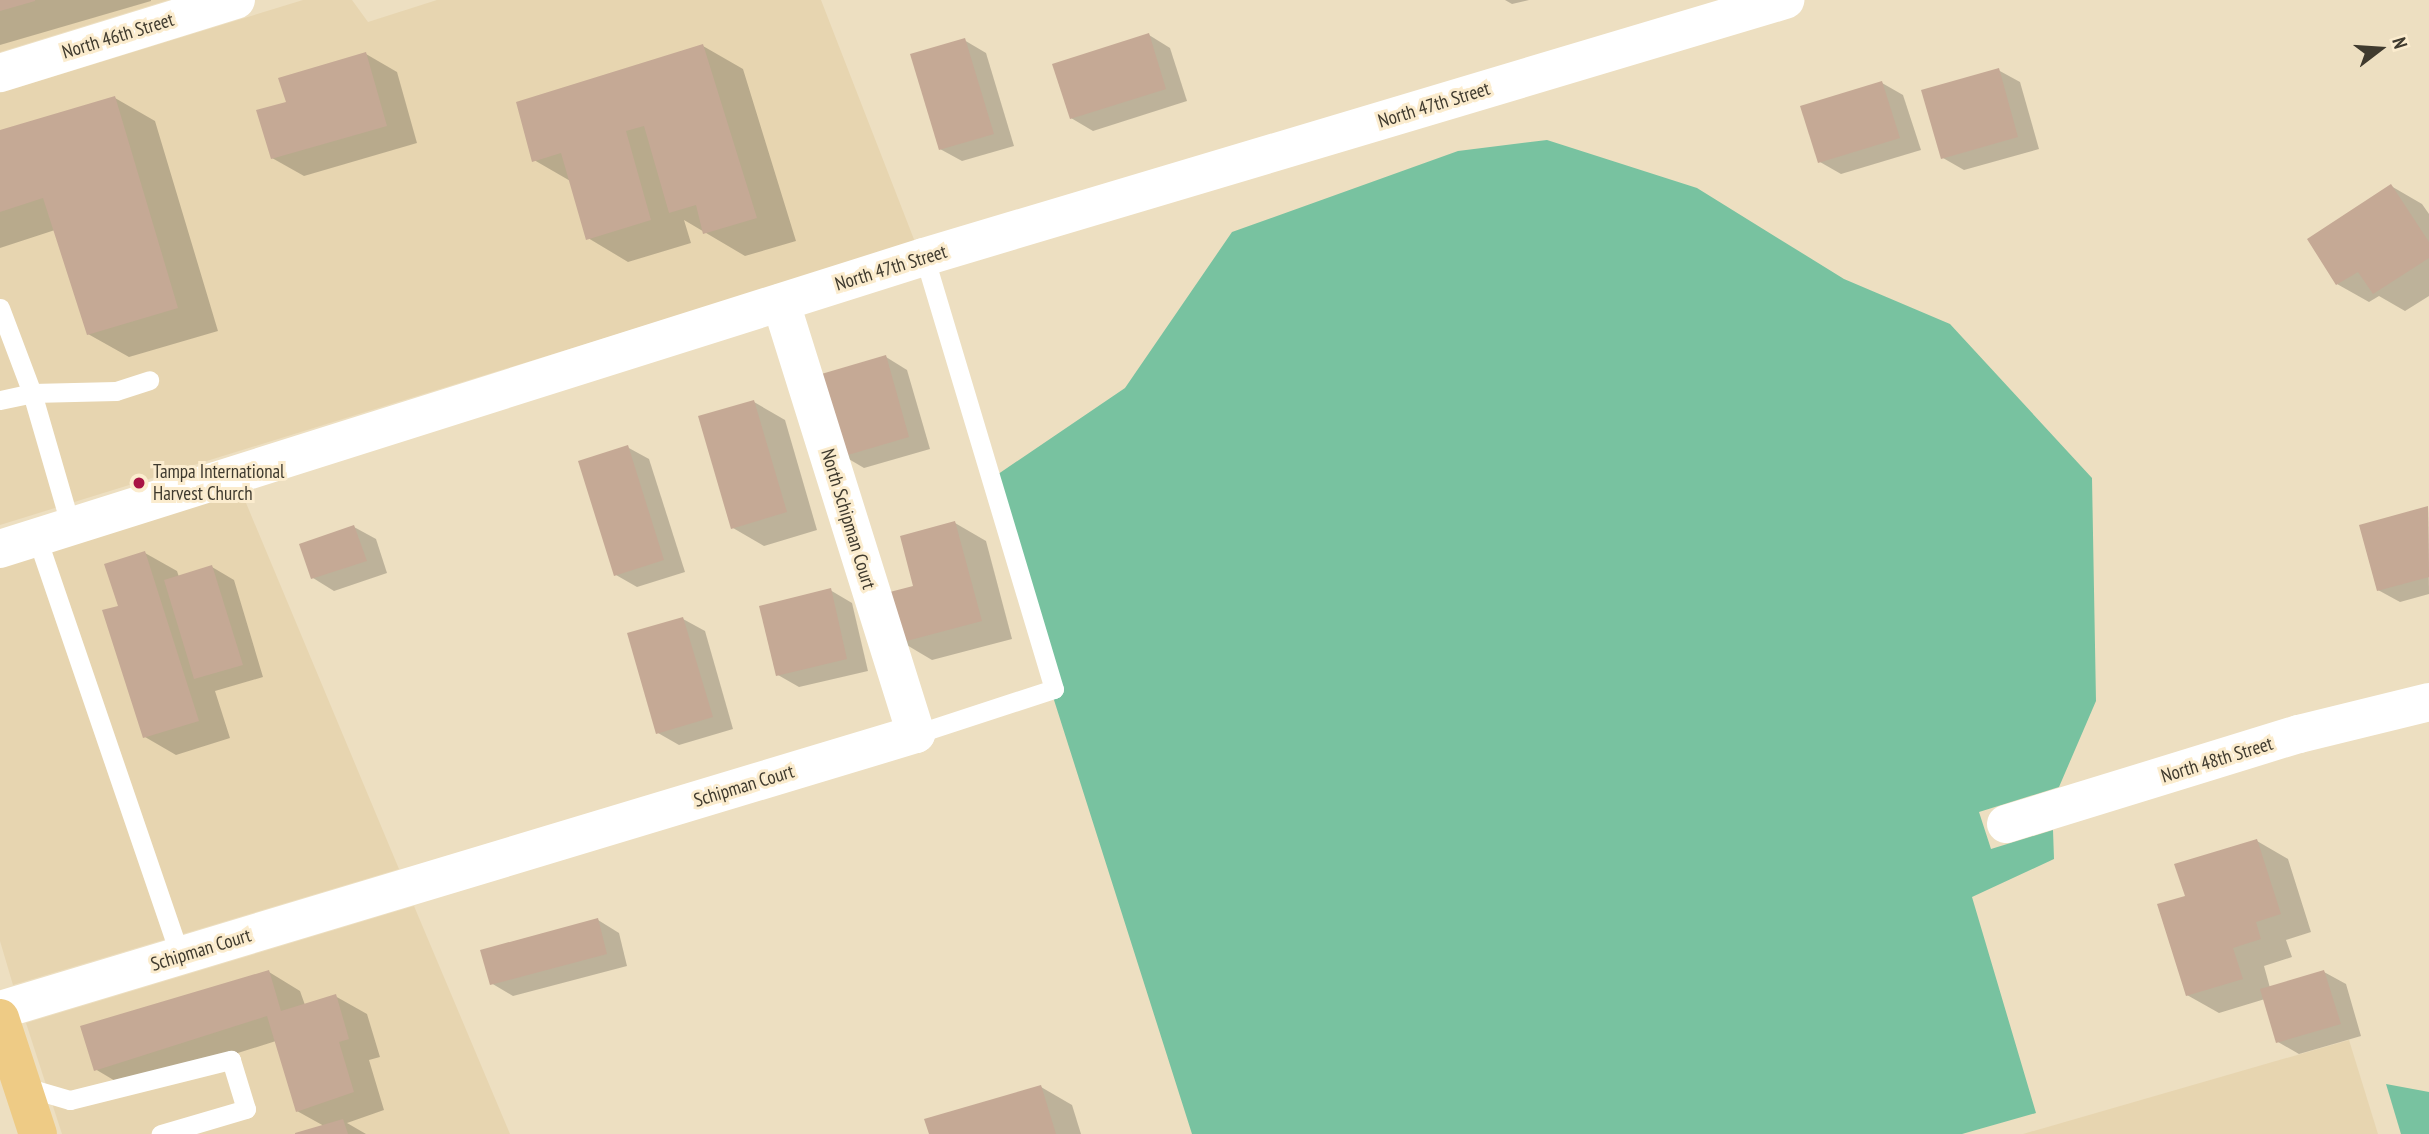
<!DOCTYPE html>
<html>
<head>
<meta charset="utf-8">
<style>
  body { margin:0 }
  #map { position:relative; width:2429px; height:1134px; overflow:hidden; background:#eddfc1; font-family:"PT Sans Narrow",sans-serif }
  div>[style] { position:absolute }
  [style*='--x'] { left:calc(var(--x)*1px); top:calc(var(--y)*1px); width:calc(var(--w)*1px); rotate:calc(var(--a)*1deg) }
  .built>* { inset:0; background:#e7d5b0 }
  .green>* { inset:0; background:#78c2a0 }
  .shadow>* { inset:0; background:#0003 }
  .building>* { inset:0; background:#c5a995 }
  .lane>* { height:19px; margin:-9.5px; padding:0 9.5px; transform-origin:9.5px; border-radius:9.5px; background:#fff }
  .street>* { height:38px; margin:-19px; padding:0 19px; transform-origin:19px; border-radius:19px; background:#fff }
  .primary>* { height:38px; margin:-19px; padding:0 19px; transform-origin:19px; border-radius:19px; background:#eecb85 }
  .dots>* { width:19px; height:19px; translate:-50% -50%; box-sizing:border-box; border:4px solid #fbecce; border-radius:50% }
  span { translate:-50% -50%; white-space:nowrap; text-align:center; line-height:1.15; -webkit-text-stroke:6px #fbecce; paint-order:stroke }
  .street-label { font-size:19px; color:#3f3a2e }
  .poi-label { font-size:19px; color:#3f3a2e }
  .left { translate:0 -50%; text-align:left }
  .north { position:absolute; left:2345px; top:14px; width:70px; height:70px; -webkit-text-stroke:5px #fbecce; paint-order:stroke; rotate:73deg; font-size:19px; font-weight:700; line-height:28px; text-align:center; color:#3f3a2e }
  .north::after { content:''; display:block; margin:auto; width:24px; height:32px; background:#3f3a2e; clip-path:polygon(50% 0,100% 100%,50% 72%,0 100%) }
</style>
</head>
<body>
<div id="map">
  <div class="built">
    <div style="clip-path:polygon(0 0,168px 0,0 52px)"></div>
    <div style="clip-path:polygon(303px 0,352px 0,368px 22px,437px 0,821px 0,915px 242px,0 525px,0 93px)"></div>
    <div style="clip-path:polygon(241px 491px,399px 869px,13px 985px,0 941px,0 566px)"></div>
    <div style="clip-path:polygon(414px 906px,510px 1134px,62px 1134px,26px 1023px)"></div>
    <div style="clip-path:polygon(2349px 1040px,2378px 1134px,2023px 1134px)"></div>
  </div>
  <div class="green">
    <div style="clip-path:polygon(1547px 140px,1697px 188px,1844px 279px,1950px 324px,2092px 478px,2096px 701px,2059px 787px,1979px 812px,1991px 849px,2053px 830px,2054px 859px,1972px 897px,2036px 1113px,1962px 1134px,1192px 1134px,985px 483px,1125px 388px,1232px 232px,1458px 151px)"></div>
    <div style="clip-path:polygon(2386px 1084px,2429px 1092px,2429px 1134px,2401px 1134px)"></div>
  </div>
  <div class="shadow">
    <div style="clip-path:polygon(0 0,151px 0,151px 1px,0 45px)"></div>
    <div style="clip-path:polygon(1505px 0,1529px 0,1512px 4px)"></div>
    <div style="clip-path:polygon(1149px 35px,1170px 48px,1187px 101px,1093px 131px,1071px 118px)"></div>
    <div style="clip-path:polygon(964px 40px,986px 53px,1014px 146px,962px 161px,940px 149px)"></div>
    <div style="clip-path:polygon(703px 46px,743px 69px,796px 241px,745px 256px,684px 220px,691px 243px,628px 262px,588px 238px,572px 182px,534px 160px)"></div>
    <div style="clip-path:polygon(366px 54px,397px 72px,417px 143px,304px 176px,272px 158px,288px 103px)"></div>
    <div style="clip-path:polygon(1998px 70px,2020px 82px,2039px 149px,1964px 170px,1943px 158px)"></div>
    <div style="clip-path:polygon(1882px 83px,1903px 95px,1921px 150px,1841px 174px,1820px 162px)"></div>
    <div style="clip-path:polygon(115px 98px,155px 121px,218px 331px,129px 357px,88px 334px,55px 230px,0 248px,0 132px)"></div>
    <div style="clip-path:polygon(2391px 186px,2422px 204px,2429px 214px,2429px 296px,2405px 311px,2379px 296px,2369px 302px,2337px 284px)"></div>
    <div style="clip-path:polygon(886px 357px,907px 370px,930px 449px,864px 468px,842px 455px)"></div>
    <div style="clip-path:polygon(754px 402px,785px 420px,817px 530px,764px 546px,733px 528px)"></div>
    <div style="clip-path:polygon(627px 447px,649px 459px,685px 572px,637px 587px,616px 575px)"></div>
    <div style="clip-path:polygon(2428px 508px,2429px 594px,2400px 602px,2378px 590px,2361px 526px)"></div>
    <div style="clip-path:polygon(955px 523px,986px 541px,1012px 639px,932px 660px,900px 641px,915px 587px)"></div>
    <div style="clip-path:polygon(354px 527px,376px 539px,387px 573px,334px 591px,313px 578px)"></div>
    <div style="clip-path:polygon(145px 553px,177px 571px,179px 577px,212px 567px,234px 580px,263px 677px,215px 691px,230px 738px,176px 755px,145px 737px,120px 607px)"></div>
    <div style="clip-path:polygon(830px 590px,852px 603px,868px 671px,799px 687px,778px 675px)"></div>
    <div style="clip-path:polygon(683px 619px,705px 631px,733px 729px,679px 745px,658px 733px)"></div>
    <div style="clip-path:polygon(2257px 841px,2288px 859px,2311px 932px,2286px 940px,2292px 957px,2264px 966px,2270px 988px,2324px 972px,2346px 984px,2361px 1036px,2299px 1054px,2278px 1042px,2265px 999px,2219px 1013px,2187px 995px,2187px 897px)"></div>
    <div style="clip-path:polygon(598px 920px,619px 933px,627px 966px,513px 996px,491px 983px)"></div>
    <div style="clip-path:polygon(269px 972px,300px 991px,305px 1005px,335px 996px,367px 1014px,380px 1057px,369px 1060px,384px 1110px,347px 1123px,366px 1134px,301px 1134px,324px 1126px,297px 1111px,276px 1041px,127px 1088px,95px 1069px)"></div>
    <div style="clip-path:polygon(1041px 1087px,1072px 1105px,1081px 1134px,931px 1134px)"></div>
  </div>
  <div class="building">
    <div style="clip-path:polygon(0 0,35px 0,35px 1px,0 11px)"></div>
    <div style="clip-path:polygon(1149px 33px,1166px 89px,1070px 119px,1052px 64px)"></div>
    <div style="clip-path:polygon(965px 38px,994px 134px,939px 150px,910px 54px)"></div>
    <div style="clip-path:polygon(703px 44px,757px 218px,703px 234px,696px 205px,669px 213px,644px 126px,626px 131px,651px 220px,586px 240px,561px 153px,532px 162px,516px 102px)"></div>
    <div style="clip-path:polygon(366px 52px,387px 126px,271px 159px,256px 110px,286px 102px,278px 78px)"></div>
    <div style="clip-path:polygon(1999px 68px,2018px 137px,1941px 159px,1921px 90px)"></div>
    <div style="clip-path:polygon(1882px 81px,1900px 138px,1818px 163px,1800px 106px)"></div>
    <div style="clip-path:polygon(115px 96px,178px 308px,87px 335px,43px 198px,0 212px,0 130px)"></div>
    <div style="clip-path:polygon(2391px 184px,2429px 242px,2429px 258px,2373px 294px,2358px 272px,2336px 285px,2307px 239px)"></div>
    <div style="clip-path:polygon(886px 355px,909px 437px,841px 457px,818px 375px)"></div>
    <div style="clip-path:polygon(754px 400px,787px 512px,731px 529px,698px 416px)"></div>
    <div style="clip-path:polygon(628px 445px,664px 560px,614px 576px,578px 461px)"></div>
    <div style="clip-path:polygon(2428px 506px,2429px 577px,2377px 591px,2359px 525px)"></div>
    <div style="clip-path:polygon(955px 521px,982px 621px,899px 643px,886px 593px,913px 586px,900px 536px)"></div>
    <div style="clip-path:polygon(354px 525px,367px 561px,311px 579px,299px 544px)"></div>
    <div style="clip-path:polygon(145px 551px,199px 721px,143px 738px,102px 610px,118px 606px,104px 564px)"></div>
    <div style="clip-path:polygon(212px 565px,243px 665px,194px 679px,164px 580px)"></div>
    <div style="clip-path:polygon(831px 588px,847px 659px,776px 676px,759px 606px)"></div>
    <div style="clip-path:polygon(683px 617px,713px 717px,656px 734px,627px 633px)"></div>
    <div style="clip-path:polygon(2257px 839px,2281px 914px,2256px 922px,2261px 939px,2233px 948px,2243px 979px,2186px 996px,2157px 904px,2185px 896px,2174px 864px)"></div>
    <div style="clip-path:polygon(598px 918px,607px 954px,490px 985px,480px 950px)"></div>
    <div style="clip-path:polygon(269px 970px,281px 1011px,336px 994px,349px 1039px,339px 1042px,354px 1092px,296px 1112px,267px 1016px,94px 1071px,80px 1026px)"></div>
    <div style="clip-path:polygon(2324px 970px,2341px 1024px,2276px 1043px,2260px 989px)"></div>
    <div style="clip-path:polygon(1041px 1085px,1056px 1134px,929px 1134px,924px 1119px)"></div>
    <div style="clip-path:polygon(343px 1119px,348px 1134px,295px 1134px,295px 1133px)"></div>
  </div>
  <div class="lane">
    <div style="--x:0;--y:308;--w:91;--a:69.4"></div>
    <div style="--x:32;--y:393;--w:136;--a:73.8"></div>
    <div style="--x:0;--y:400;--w:33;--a:-12"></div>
    <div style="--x:32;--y:393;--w:84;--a:-1.4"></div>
    <div style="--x:116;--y:391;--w:35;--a:-18"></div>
    <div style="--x:37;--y:538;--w:442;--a:71.1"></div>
    <div style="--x:916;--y:734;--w:145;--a:-18.1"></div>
    <div style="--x:1054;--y:689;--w:451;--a:-106.7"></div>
    <div style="--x:22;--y:1086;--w:50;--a:16.3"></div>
    <div style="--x:70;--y:1100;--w:166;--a:-14"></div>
    <div style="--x:231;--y:1060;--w:51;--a:73"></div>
    <div style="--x:246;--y:1109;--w:89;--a:163.6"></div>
  </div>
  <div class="street">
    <div style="--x:0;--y:73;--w:247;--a:-17.2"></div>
    <div style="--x:0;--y:549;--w:969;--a:-17.54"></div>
    <div style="--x:924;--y:257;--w:899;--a:-16.62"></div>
    <div style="--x:2006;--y:824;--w:307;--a:-17.1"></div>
    <div style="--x:2299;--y:734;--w:134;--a:-13.8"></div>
    <div style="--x:0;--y:1010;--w:957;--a:-16.77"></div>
    <div style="--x:916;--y:734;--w:452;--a:-107.4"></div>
  </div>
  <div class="primary">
    <div style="--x:0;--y:1018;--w:122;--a:71.9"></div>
  </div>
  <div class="dots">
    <div style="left:139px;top:483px;background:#a81345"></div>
  </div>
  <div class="street-label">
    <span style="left:118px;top:36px;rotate:-17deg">North 46th Street</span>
    <span style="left:1434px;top:105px;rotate:-17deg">North 47th Street</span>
    <span style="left:891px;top:268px;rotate:-17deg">North 47th Street</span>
    <span style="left:848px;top:519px;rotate:73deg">North Schipman Court</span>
    <span style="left:2217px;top:760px;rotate:-17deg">North 48th Street</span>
    <span style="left:744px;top:786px;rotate:-17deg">Schipman Court</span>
    <span style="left:201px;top:950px;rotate:-17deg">Schipman Court</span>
  </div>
  <div class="poi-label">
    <span class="left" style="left:153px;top:483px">Tampa International<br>Harvest Church</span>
  </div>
  <div class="north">N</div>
</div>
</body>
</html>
